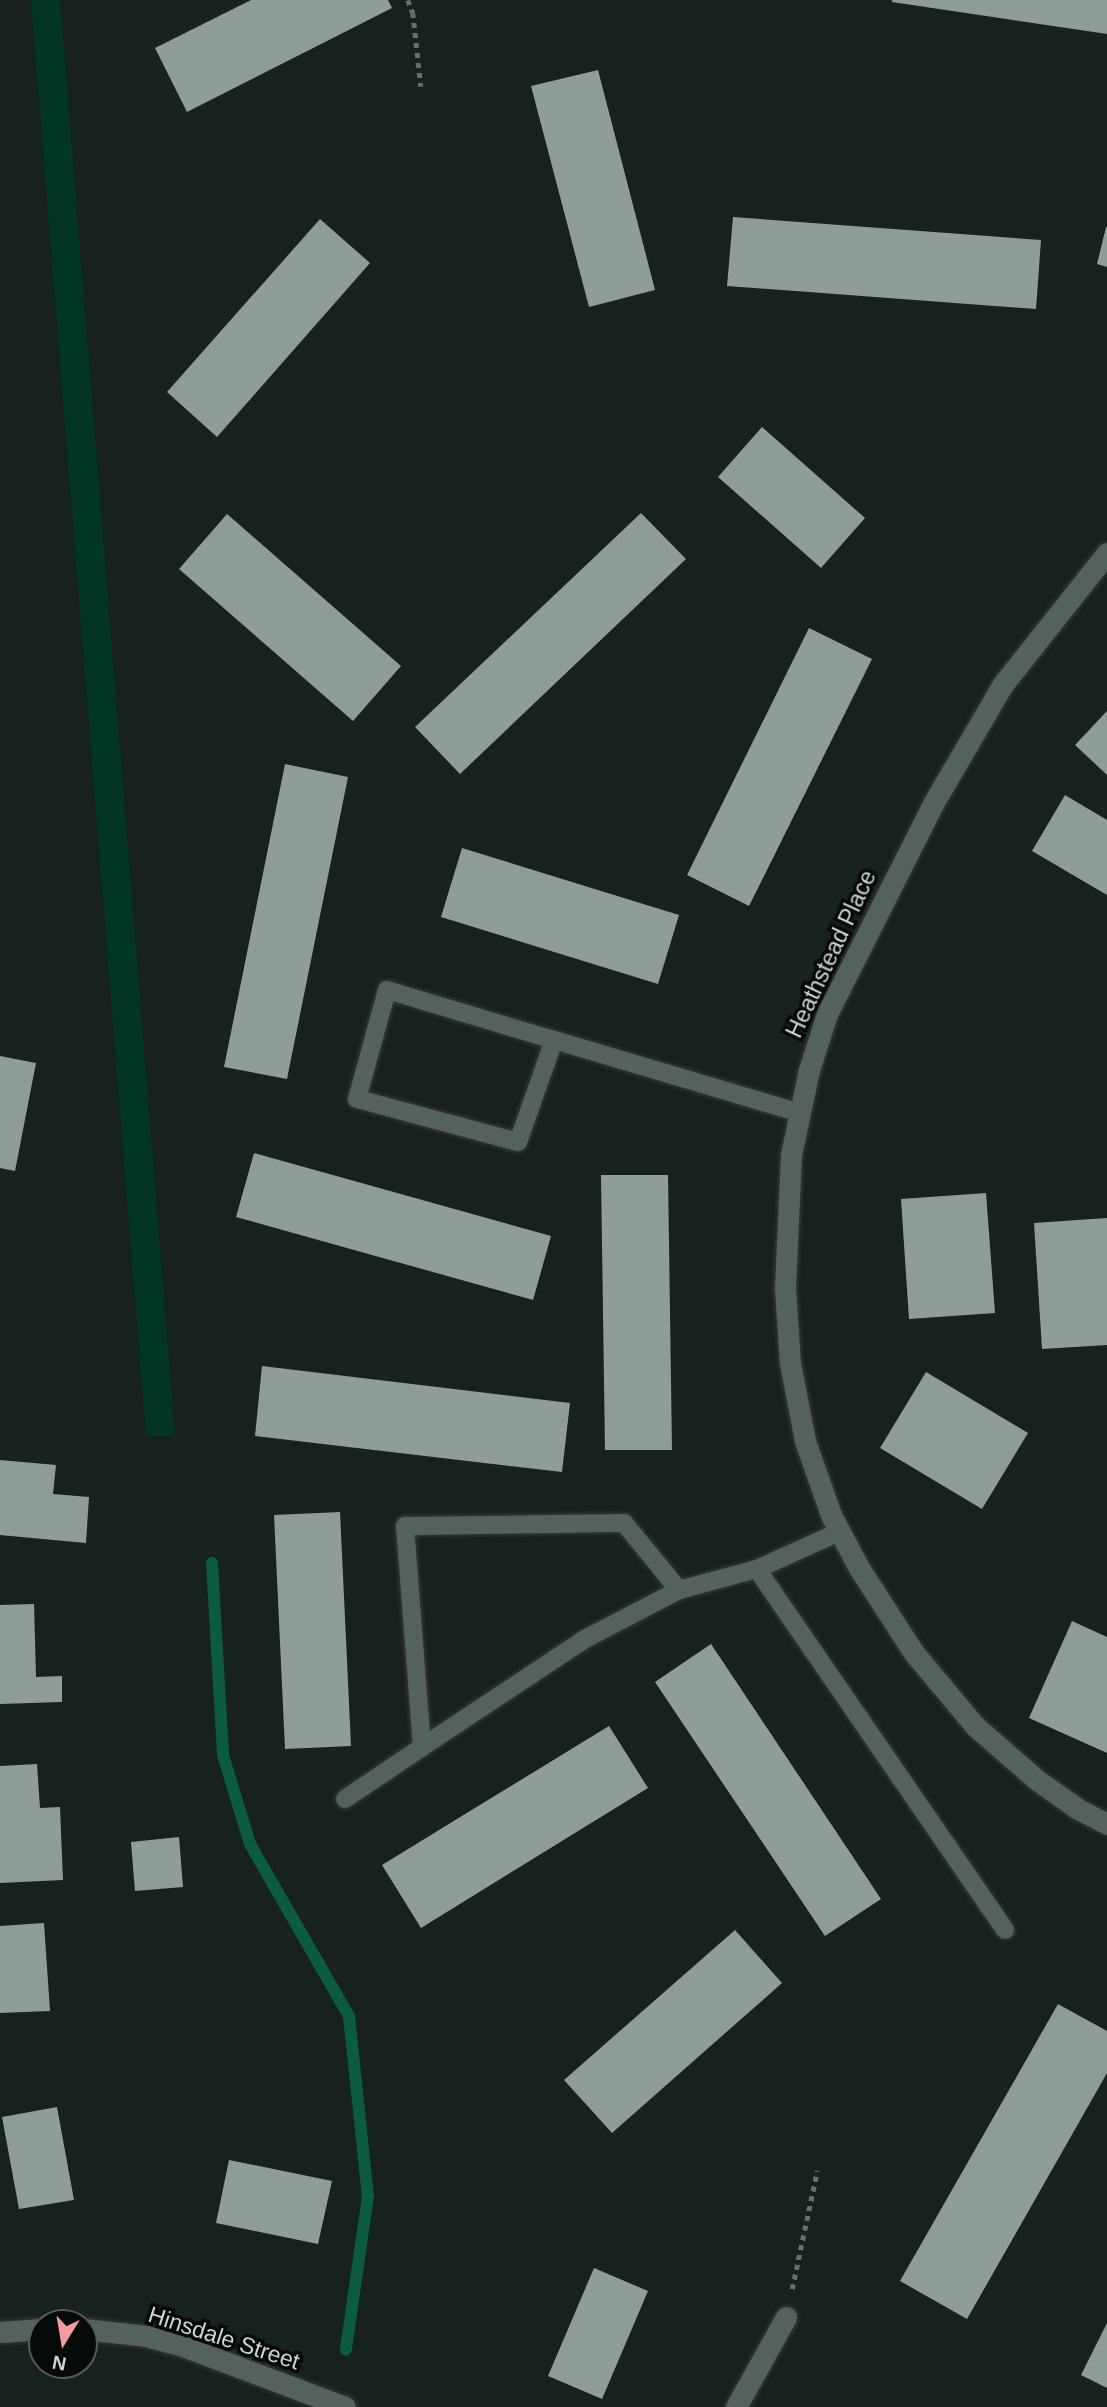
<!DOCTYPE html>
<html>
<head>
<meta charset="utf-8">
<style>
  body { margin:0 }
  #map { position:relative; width:1107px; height:2407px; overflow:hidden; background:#17211d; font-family:Helvetica,sans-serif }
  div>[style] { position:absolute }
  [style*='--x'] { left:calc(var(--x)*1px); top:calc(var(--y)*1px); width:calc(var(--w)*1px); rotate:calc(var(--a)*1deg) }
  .green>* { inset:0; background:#033525 }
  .stream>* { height:12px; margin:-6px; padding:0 6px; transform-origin:6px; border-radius:6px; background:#0b5b41 }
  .building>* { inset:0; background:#909d97 }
  .path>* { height:4.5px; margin-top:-2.25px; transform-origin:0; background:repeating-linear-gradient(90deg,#68706d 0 5px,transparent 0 10px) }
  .roads { filter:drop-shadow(0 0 2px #343b38) drop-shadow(0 0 2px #343b38) }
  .lane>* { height:18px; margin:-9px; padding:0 9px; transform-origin:9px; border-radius:9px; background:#55625c }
  .street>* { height:21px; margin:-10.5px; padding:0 10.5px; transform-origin:10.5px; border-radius:10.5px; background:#55625c }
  span { translate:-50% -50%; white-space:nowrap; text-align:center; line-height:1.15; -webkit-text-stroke:7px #060a08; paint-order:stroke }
  .street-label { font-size:23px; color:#ced5d2 }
  .north { position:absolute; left:28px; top:2309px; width:70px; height:70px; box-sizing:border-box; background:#060a08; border:2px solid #565b59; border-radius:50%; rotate:191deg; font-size:19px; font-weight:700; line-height:28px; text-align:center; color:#ced5d2 }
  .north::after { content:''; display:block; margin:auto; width:24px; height:32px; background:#f49aa1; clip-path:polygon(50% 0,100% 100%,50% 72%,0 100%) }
</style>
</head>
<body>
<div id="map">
  <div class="green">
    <div style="clip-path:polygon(31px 0,60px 0,175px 1437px,146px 1435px)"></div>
  </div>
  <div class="stream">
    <div style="--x:212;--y:1563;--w:192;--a:86.7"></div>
    <div style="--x:223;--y:1755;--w:93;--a:73.1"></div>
    <div style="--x:250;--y:1844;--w:198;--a:60.1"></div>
    <div style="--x:349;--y:2016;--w:181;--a:84"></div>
    <div style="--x:368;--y:2196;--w:155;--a:98.2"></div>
  </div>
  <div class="building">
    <div style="clip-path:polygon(251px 0,388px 0,392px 8px,187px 112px,155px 48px)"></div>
    <div style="clip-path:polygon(892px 0,1107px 0,1107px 34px,892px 2px)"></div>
    <div style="clip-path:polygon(598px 70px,655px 290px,589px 307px,531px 86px)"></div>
    <div style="clip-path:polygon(733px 217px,1041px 240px,1036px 309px,727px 286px)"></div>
    <div style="clip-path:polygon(320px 219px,370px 263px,217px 437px,167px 392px)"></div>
    <div style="clip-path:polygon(1106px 227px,1107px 227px,1107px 267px,1097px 264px)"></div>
    <div style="clip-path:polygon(762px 427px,865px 518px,821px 568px,718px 477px)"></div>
    <div style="clip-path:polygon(641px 513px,686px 559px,460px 774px,415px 727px)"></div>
    <div style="clip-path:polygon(227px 514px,401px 666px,353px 721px,179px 569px)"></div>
    <div style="clip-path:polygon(809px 628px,872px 659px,749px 906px,687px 875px)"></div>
    <div style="clip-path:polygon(1107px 711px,1107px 775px,1075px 745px)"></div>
    <div style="clip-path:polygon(285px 764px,348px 777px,287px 1079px,224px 1067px)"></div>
    <div style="clip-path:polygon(1065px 795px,1107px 820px,1107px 895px,1032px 851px)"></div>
    <div style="clip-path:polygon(462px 848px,679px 915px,658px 984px,441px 917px)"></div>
    <div style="clip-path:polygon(0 1056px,36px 1063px,15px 1171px,0 1168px)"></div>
    <div style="clip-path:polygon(254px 1153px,551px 1236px,533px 1300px,236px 1217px)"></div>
    <div style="clip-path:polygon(601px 1175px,668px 1175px,672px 1450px,605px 1450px)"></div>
    <div style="clip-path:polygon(986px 1193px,995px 1313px,909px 1319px,901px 1199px)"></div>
    <div style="clip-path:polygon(1107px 1218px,1107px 1345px,1042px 1349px,1034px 1223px)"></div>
    <div style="clip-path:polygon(262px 1366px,570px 1403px,562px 1472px,255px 1436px)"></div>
    <div style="clip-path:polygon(926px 1372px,1028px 1433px,982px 1509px,880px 1448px)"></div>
    <div style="clip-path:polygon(0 1460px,56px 1465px,53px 1494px,89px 1497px,86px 1543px,0 1535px)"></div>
    <div style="clip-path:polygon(340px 1512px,351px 1746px,285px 1749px,274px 1515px)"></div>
    <div style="clip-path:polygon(34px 1604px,36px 1677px,62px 1676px,62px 1702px,0 1704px,0 1605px)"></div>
    <div style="clip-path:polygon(1072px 1621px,1107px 1637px,1107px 1753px,1029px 1718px)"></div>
    <div style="clip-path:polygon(711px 1644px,881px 1899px,825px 1936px,655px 1682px)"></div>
    <div style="clip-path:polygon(609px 1726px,648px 1788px,421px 1928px,382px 1865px)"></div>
    <div style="clip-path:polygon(37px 1764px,40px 1808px,60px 1807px,63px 1880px,0 1883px,0 1766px)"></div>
    <div style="clip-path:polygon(179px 1837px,183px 1887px,135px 1891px,131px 1842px)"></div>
    <div style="clip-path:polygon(44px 1923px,50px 2011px,0 2013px,0 1926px)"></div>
    <div style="clip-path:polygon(735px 1930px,782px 1983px,612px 2133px,564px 2080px)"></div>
    <div style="clip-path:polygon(1058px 2004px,1107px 2031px,1107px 2073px,967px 2319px,900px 2281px)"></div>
    <div style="clip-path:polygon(57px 2107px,74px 2200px,19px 2209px,2px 2117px)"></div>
    <div style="clip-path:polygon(229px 2160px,332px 2181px,318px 2244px,216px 2223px)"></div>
    <div style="clip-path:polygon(594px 2268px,648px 2291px,602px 2399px,548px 2376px)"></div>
    <div style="clip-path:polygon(1107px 2323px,1107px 2388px,1081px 2375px)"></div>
  </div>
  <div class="path">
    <div style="--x:408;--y:0;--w:14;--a:69"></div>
    <div style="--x:413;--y:13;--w:74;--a:83.8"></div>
    <div style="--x:792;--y:2289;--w:121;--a:-78"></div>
  </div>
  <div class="roads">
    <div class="lane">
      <div style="--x:554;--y:1040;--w:108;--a:109.4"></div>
      <div style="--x:518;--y:1142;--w:167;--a:-165"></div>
      <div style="--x:357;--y:1099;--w:113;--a:-74.6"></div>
      <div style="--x:387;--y:990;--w:174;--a:16.7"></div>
      <div style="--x:554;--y:1040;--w:257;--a:16.5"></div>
      <div style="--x:757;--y:1569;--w:438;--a:55.5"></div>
      <div style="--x:679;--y:1590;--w:87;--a:-129.4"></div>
      <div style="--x:624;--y:1523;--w:219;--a:179.2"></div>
      <div style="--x:405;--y:1526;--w:222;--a:85.6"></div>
      <div style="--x:422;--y:1747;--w:196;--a:-33.5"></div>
      <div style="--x:585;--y:1639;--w:106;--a:-27.5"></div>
      <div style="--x:679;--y:1590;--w:81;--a:-15.1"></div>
      <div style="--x:757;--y:1569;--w:90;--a:-24.3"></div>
      <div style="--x:345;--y:1799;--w:93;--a:-34"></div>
    </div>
    <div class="street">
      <div style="--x:1107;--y:553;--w:167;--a:128.4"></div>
      <div style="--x:1003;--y:684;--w:137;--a:120.3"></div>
      <div style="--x:934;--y:802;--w:237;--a:116.8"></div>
      <div style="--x:827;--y:1014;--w:59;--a:107.8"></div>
      <div style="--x:809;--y:1070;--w:87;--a:102"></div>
      <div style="--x:791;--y:1155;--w:133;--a:92.6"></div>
      <div style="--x:785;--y:1288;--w:75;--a:86.2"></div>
      <div style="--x:790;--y:1363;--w:79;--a:79.1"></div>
      <div style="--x:805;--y:1441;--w:78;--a:70.6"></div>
      <div style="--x:831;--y:1515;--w:60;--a:62.2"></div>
      <div style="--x:859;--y:1568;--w:101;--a:57.1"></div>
      <div style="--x:914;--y:1653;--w:95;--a:50.1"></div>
      <div style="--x:975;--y:1726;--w:82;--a:41.1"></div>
      <div style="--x:1037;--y:1780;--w:50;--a:35.3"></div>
      <div style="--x:1078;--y:1809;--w:33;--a:27"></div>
      <div style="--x:84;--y:2329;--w:62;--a:6.4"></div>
      <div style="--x:146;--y:2336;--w:35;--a:15"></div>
      <div style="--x:180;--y:2345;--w:176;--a:20.6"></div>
      <div style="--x:0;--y:2332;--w:42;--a:-4.1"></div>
      <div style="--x:736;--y:2407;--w:103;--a:-60.9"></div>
    </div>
  </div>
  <div class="street-label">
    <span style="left:831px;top:954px;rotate:-65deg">Heathstead Place</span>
    <span style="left:224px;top:2338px;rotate:18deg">Hinsdale Street</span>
  </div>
  <div class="north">N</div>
</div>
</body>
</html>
